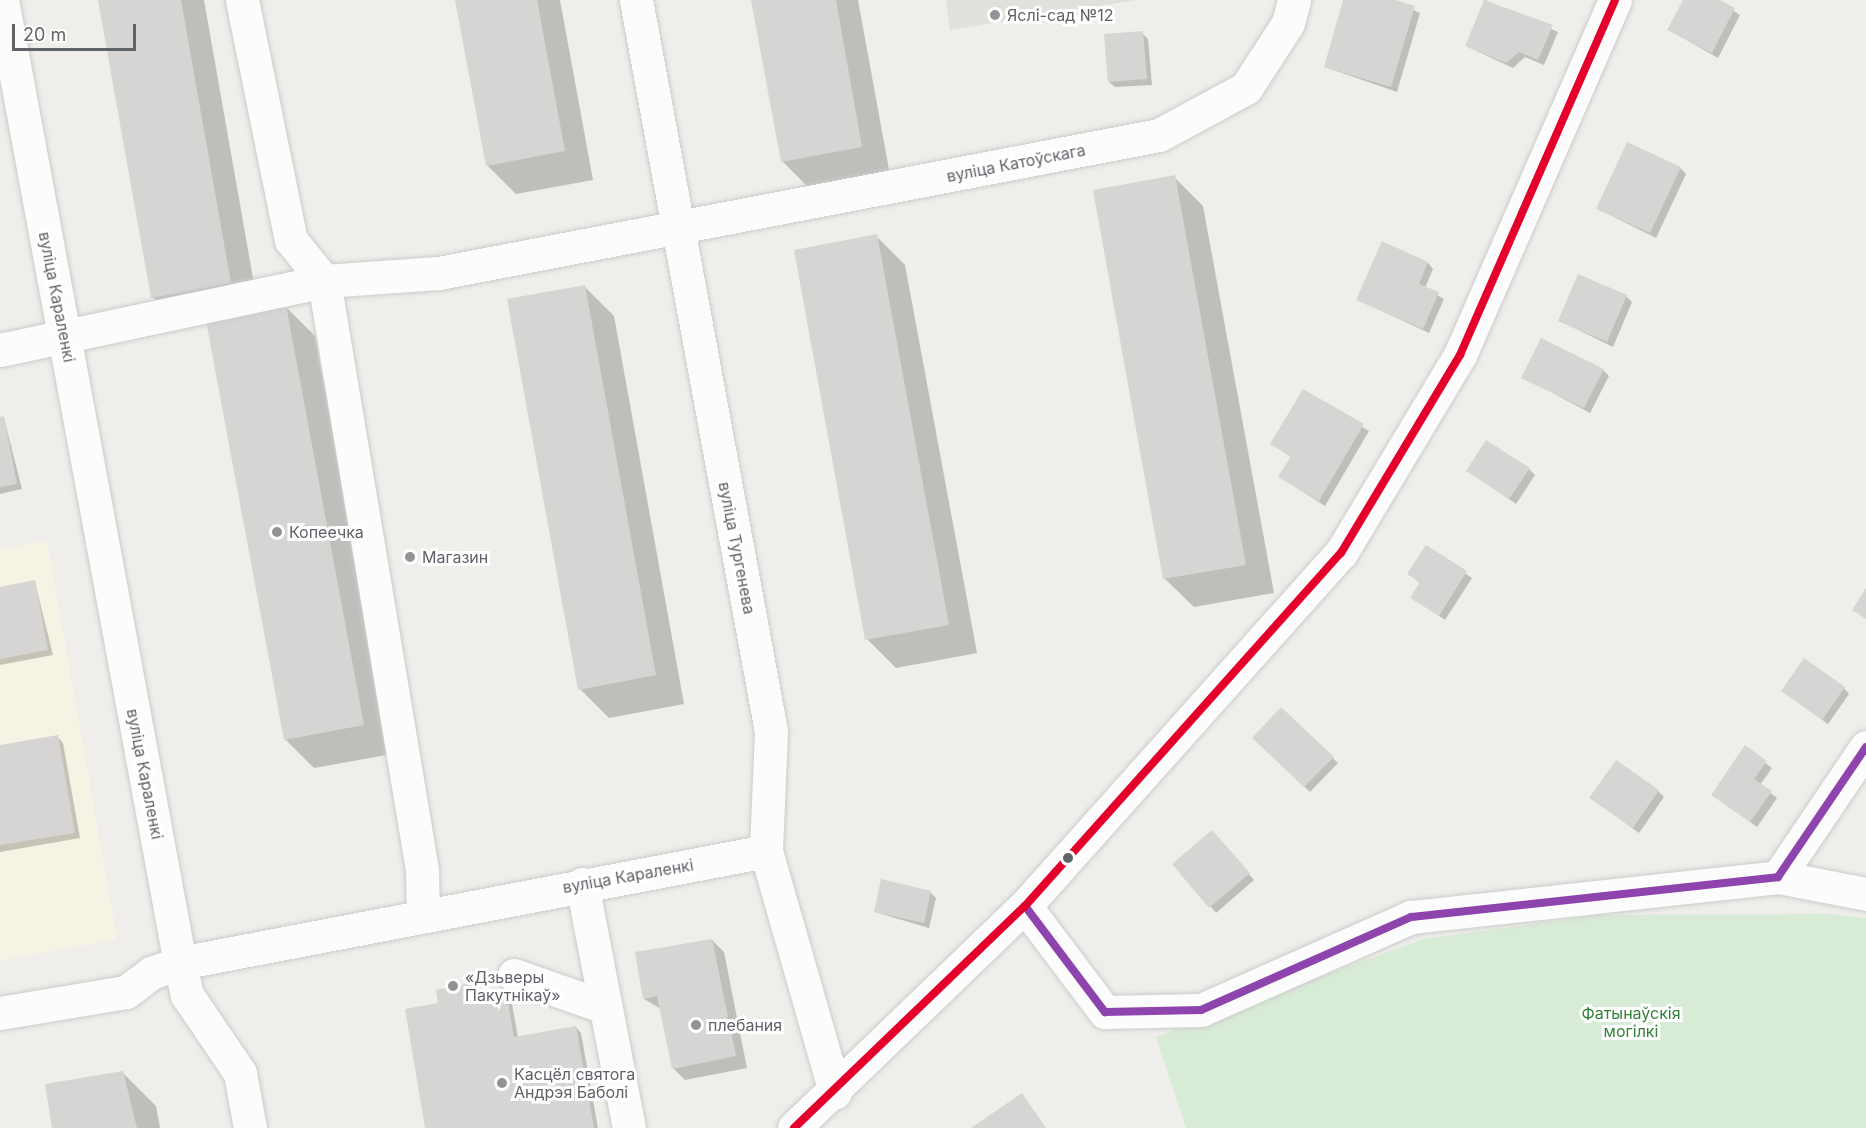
<!DOCTYPE html>
<html>
<head>
<meta charset="utf-8">
<style>
  body { margin:0 }
  #map { position:relative; width:1866px; height:1128px; overflow:hidden; background:#efeeea; font-family:Inter,sans-serif }
  div>[style] { position:absolute }
  [style*='--x'] { left:calc(var(--x)*1px); top:calc(var(--y)*1px); width:calc(var(--w)*1px); rotate:calc(var(--a)*1deg) }
  .commercial>* { inset:0; background:#f7f3e4 }
  .education>* { inset:0; background:#e2e0da }
  .green>* { inset:0; background:#d8ebd6 }
  .shadow>* { inset:0; background:#0003 }
  .building>* { inset:0; background:#d6d5d3 }
  .roads { filter:drop-shadow(0 0 2px #cbcccc) drop-shadow(0 0 2px #cbcccc) }
  .minor>* { height:33px; margin:-16.5px; padding:0 16.5px; transform-origin:16.5px; border-radius:16.5px; background:#fdfcfc }
  .bus-1>* { height:8px; margin:-4px; padding:0 4px; transform-origin:4px; border-radius:4px; background:#8e44ad }
  .bus-2>* { height:8px; margin:-4px; padding:0 4px; transform-origin:4px; border-radius:4px; background:#e4002b }
  .dots>* { width:16px; height:16px; translate:-50% -50%; box-sizing:border-box; border:3px solid #fff; border-radius:50% }
  span { translate:-50% -50%; white-space:nowrap; text-align:center; line-height:1.15; -webkit-text-stroke:6px #fff; paint-order:stroke }
  .poi-label { font-size:16px; color:#5f6368 }
  .left { translate:0 -50%; text-align:left }
  .street-label { font-size:16px; color:#5f6368 }
  .park-label { font-size:16px; color:#348238 }
  .scale { position:absolute; left:12px; top:24px; width:124px; height:27px; box-sizing:border-box; border:3px solid #5f6368; border-top:0; padding-left:8px; font-size:18px; line-height:21px; white-space:nowrap; color:#5f6368; -webkit-text-stroke:4px #fff; paint-order:stroke }
</style>
</head>
<body>
<div id="map">
  <div class="commercial">
    <div style="clip-path:polygon(47px 541px,117px 939px,0 961px,0 549px)"></div>
  </div>
  <div class="education">
    <div style="clip-path:polygon(946px 0,1137px 0,950px 30px)"></div>
  </div>
  <div class="green">
    <div style="clip-path:polygon(1830px 914px,1866px 918px,1866px 1128px,1186px 1128px,1156px 1037px,1424px 939px,1600px 915px)"></div>
  </div>
  <div class="shadow">
    <div style="clip-path:polygon(100px 0,204px 0,259px 312px,286px 307px,315px 336px,392px 754px,314px 768px,285px 739px,208px 321px,182px 326px,153px 297px)"></div>
    <div style="clip-path:polygon(457px 0,560px 0,593px 180px,516px 194px,487px 165px)"></div>
    <div style="clip-path:polygon(753px 0,858px 0,890px 175px,811px 190px,782px 161px)"></div>
    <div style="clip-path:polygon(1345px 0,1391px 0,1420px 13px,1397px 92px,1325px 67px)"></div>
    <div style="clip-path:polygon(1485px 0,1558px 32px,1544px 65px,1525px 57px,1513px 68px,1466px 46px)"></div>
    <div style="clip-path:polygon(1685px 0,1716px 0,1740px 15px,1718px 58px,1669px 30px)"></div>
    <div style="clip-path:polygon(1142px 33px,1148px 39px,1152px 85px,1115px 87px,1109px 82px)"></div>
    <div style="clip-path:polygon(1680px 168px,1686px 174px,1656px 238px,1598px 209px)"></div>
    <div style="clip-path:polygon(1174px 177px,1203px 206px,1274px 593px,1194px 607px,1165px 579px)"></div>
    <div style="clip-path:polygon(876px 236px,905px 265px,977px 653px,896px 668px,867px 639px)"></div>
    <div style="clip-path:polygon(1428px 263px,1433px 269px,1425px 288px,1444px 299px,1429px 333px,1358px 300px)"></div>
    <div style="clip-path:polygon(585px 287px,614px 316px,684px 704px,609px 718px,580px 689px)"></div>
    <div style="clip-path:polygon(1626px 296px,1632px 302px,1613px 347px,1560px 321px)"></div>
    <div style="clip-path:polygon(1603px 370px,1609px 376px,1590px 413px,1523px 377px)"></div>
    <div style="clip-path:polygon(1303px 391px,1369px 431px,1325px 506px,1280px 477px,1291px 457px,1272px 444px)"></div>
    <div style="clip-path:polygon(4px 418px,22px 489px,0 494px,0 419px)"></div>
    <div style="clip-path:polygon(1529px 469px,1535px 475px,1516px 504px,1468px 470px)"></div>
    <div style="clip-path:polygon(1427px 547px,1472px 578px,1445px 620px,1412px 597px,1421px 584px,1409px 574px)"></div>
    <div style="clip-path:polygon(35px 582px,53px 655px,0 665px,0 588px)"></div>
    <div style="clip-path:polygon(1844px 688px,1849px 694px,1828px 724px,1783px 691px)"></div>
    <div style="clip-path:polygon(1281px 709px,1338px 763px,1310px 792px,1254px 738px)"></div>
    <div style="clip-path:polygon(58px 737px,63px 743px,80px 838px,0 852px,0 747px)"></div>
    <div style="clip-path:polygon(1745px 748px,1772px 768px,1760px 785px,1777px 798px,1757px 827px,1713px 795px)"></div>
    <div style="clip-path:polygon(1658px 791px,1664px 797px,1639px 833px,1591px 798px)"></div>
    <div style="clip-path:polygon(1218px 837px,1254px 880px,1216px 913px,1174px 864px)"></div>
    <div style="clip-path:polygon(930px 892px,936px 898px,929px 928px,875px 912px)"></div>
    <div style="clip-path:polygon(712px 940px,724px 952px,747px 1068px,685px 1080px,673px 1068px,661px 1009px,644px 999px)"></div>
    <div style="clip-path:polygon(470px 985px,477px 997px,505px 992px,511px 998px,518px 1038px,576px 1027px,581px 1033px,598px 1128px,427px 1128px,440px 1004px)"></div>
    <div style="clip-path:polygon(122px 1072px,156px 1106px,160px 1128px,54px 1128px)"></div>
  </div>
  <div class="building">
    <div style="clip-path:polygon(98px 0,181px 0,231px 283px,151px 298px)"></div>
    <div style="clip-path:polygon(455px 0,537px 0,565px 151px,486px 166px)"></div>
    <div style="clip-path:polygon(751px 0,836px 0,862px 147px,781px 162px)"></div>
    <div style="clip-path:polygon(1343px 0,1396px 0,1415px 6px,1391px 87px,1324px 67px)"></div>
    <div style="clip-path:polygon(1484px 0,1553px 25px,1538px 60px,1519px 52px,1506px 63px,1465px 46px)"></div>
    <div style="clip-path:polygon(1683px 0,1720px 0,1735px 8px,1712px 53px,1667px 30px)"></div>
    <div style="clip-path:polygon(1143px 31px,1147px 79px,1108px 82px,1104px 34px)"></div>
    <div style="clip-path:polygon(1627px 142px,1681px 167px,1650px 233px,1596px 209px)"></div>
    <div style="clip-path:polygon(1175px 175px,1246px 565px,1163px 579px,1093px 190px)"></div>
    <div style="clip-path:polygon(877px 234px,949px 625px,865px 640px,794px 250px)"></div>
    <div style="clip-path:polygon(1382px 241px,1428px 262px,1419px 284px,1439px 292px,1423px 329px,1356px 300px)"></div>
    <div style="clip-path:polygon(1578px 274px,1627px 295px,1607px 342px,1558px 321px)"></div>
    <div style="clip-path:polygon(585px 285px,656px 675px,578px 690px,507px 299px)"></div>
    <div style="clip-path:polygon(286px 305px,364px 725px,284px 740px,206px 321px)"></div>
    <div style="clip-path:polygon(1541px 338px,1604px 369px,1584px 408px,1521px 378px)"></div>
    <div style="clip-path:polygon(1303px 389px,1364px 424px,1319px 501px,1278px 477px,1291px 456px,1270px 444px)"></div>
    <div style="clip-path:polygon(4px 416px,17px 484px,0 487px,0 417px)"></div>
    <div style="clip-path:polygon(1486px 440px,1530px 468px,1509px 499px,1466px 471px)"></div>
    <div style="clip-path:polygon(1426px 545px,1467px 571px,1439px 616px,1410px 598px,1420px 582px,1407px 574px)"></div>
    <div style="clip-path:polygon(35px 580px,48px 650px,0 659px,0 587px)"></div>
    <div style="clip-path:polygon(1866px 588px,1866px 619px,1852px 610px)"></div>
    <div style="clip-path:polygon(1804px 658px,1845px 687px,1822px 720px,1781px 691px)"></div>
    <div style="clip-path:polygon(1281px 707px,1334px 757px,1304px 787px,1252px 738px)"></div>
    <div style="clip-path:polygon(58px 735px,75px 833px,0 845px,0 745px)"></div>
    <div style="clip-path:polygon(1745px 745px,1767px 761px,1754px 779px,1772px 791px,1750px 822px,1711px 795px)"></div>
    <div style="clip-path:polygon(1616px 760px,1659px 790px,1633px 828px,1589px 798px)"></div>
    <div style="clip-path:polygon(1212px 830px,1250px 873px,1209px 908px,1172px 864px)"></div>
    <div style="clip-path:polygon(881px 879px,931px 891px,924px 923px,874px 912px)"></div>
    <div style="clip-path:polygon(712px 939px,736px 1056px,672px 1069px,657px 996px,643px 999px,635px 952px)"></div>
    <div style="clip-path:polygon(471px 983px,473px 996px,506px 991px,514px 1037px,576px 1026px,594px 1128px,425px 1128px,405px 1009px,438px 1003px,436px 990px)"></div>
    <div style="clip-path:polygon(123px 1071px,137px 1128px,52px 1128px,45px 1084px)"></div>
    <div style="clip-path:polygon(1022px 1093px,1046px 1128px,971px 1128px)"></div>
  </div>
  <div class="roads">
    <div class="minor">
      <div style="--x:2;--y:0;--w:979;--a:79.53"></div>
      <div style="--x:180;--y:963;--w:597;--a:-10.82"></div>
      <div style="--x:242;--y:0;--w:245;--a:78.5"></div>
      <div style="--x:291;--y:240;--w:53;--a:51.2"></div>
      <div style="--x:324;--y:281;--w:597;--a:80.55"></div>
      <div style="--x:422;--y:870;--w:44;--a:88.7"></div>
      <div style="--x:636;--y:0;--w:743;--a:79.54"></div>
      <div style="--x:771;--y:731;--w:120;--a:92.4"></div>
      <div style="--x:766;--y:851;--w:251;--a:74"></div>
      <div style="--x:0;--y:350;--w:331;--a:-12"></div>
      <div style="--x:324;--y:281;--w:115;--a:-4"></div>
      <div style="--x:439;--y:273;--w:733;--a:-10.85"></div>
      <div style="--x:1159;--y:135;--w:99;--a:-28.4"></div>
      <div style="--x:1246;--y:88;--w:77;--a:-57.1"></div>
      <div style="--x:1288;--y:23;--w:24;--a:-75"></div>
      <div style="--x:1778;--y:877;--w:90;--a:10.9"></div>
      <div style="--x:582;--y:884;--w:248;--a:79.1"></div>
      <div style="--x:1025;--y:906;--w:133;--a:53"></div>
      <div style="--x:1105;--y:1012;--w:96;--a:-1.2"></div>
      <div style="--x:1201;--y:1010;--w:230;--a:-23.9"></div>
      <div style="--x:1411;--y:917;--w:369;--a:-6.2"></div>
      <div style="--x:1778;--y:877;--w:157;--a:-55.9"></div>
      <div style="--x:514;--y:975;--w:96;--a:19.4"></div>
      <div style="--x:0;--y:1013;--w:128;--a:-9.5"></div>
      <div style="--x:126;--y:992;--w:31;--a:-37"></div>
      <div style="--x:151;--y:973;--w:31;--a:-19"></div>
      <div style="--x:180;--y:963;--w:33;--a:78"></div>
      <div style="--x:187;--y:995;--w:94;--a:55.8"></div>
      <div style="--x:240;--y:1073;--w:56;--a:79.7"></div>
      <div style="--x:794;--y:1128;--w:320;--a:-43.9"></div>
      <div style="--x:1025;--y:906;--w:474;--a:-48.2"></div>
      <div style="--x:1341;--y:553;--w:231;--a:-59"></div>
      <div style="--x:1460;--y:355;--w:387;--a:-66.4"></div>
    </div>
  </div>
  <div class="bus-1">
    <div style="--x:1025;--y:906;--w:133;--a:53"></div>
    <div style="--x:1105;--y:1012;--w:96;--a:-1.2"></div>
    <div style="--x:1201;--y:1010;--w:230;--a:-23.9"></div>
    <div style="--x:1411;--y:917;--w:369;--a:-6.2"></div>
    <div style="--x:1778;--y:877;--w:157;--a:-55.9"></div>
  </div>
  <div class="bus-2">
    <div style="--x:794;--y:1128;--w:320;--a:-43.9"></div>
    <div style="--x:1025;--y:906;--w:474;--a:-48.2"></div>
    <div style="--x:1341;--y:553;--w:231;--a:-59"></div>
    <div style="--x:1460;--y:355;--w:387;--a:-66.4"></div>
  </div>
  <div class="dots">
    <div style="left:995px;top:15px;background:#919496"></div>
    <div style="left:277px;top:532px;background:#919496"></div>
    <div style="left:410px;top:557px;background:#919496"></div>
    <div style="left:1068px;top:858px;background:#5f6368"></div>
    <div style="left:453px;top:986px;background:#919496"></div>
    <div style="left:696px;top:1025px;background:#919496"></div>
    <div style="left:502px;top:1083px;background:#919496"></div>
  </div>
  <div class="poi-label">
    <span class="left" style="left:1007px;top:15px">Яслі-сад №12</span>
    <span class="left" style="left:289px;top:532px">Копеечка</span>
    <span class="left" style="left:422px;top:557px">Магазин</span>
    <span class="left" style="left:465px;top:986px">«Дзьверы<br>Пакутнікаў»</span>
    <span class="left" style="left:708px;top:1025px">плебания</span>
    <span class="left" style="left:514px;top:1083px">Касцёл святога<br>Андрэя Баболі</span>
  </div>
  <div class="street-label">
    <span style="left:1016px;top:163px;rotate:-11deg">вуліца Катоўскага</span>
    <span style="left:57px;top:297px;rotate:79deg">вуліца Караленкі</span>
    <span style="left:737px;top:548px;rotate:79deg">вуліца Тургенева</span>
    <span style="left:145px;top:774px;rotate:79deg">вуліца Караленкі</span>
    <span style="left:628px;top:876px;rotate:-10deg">вуліца Караленкі</span>
  </div>
  <div class="park-label">
    <span style="left:1631px;top:1022px">Фатынаўскія<br>могілкі</span>
  </div>
  <div class="scale">20 m</div>
</div>
</body>
</html>
